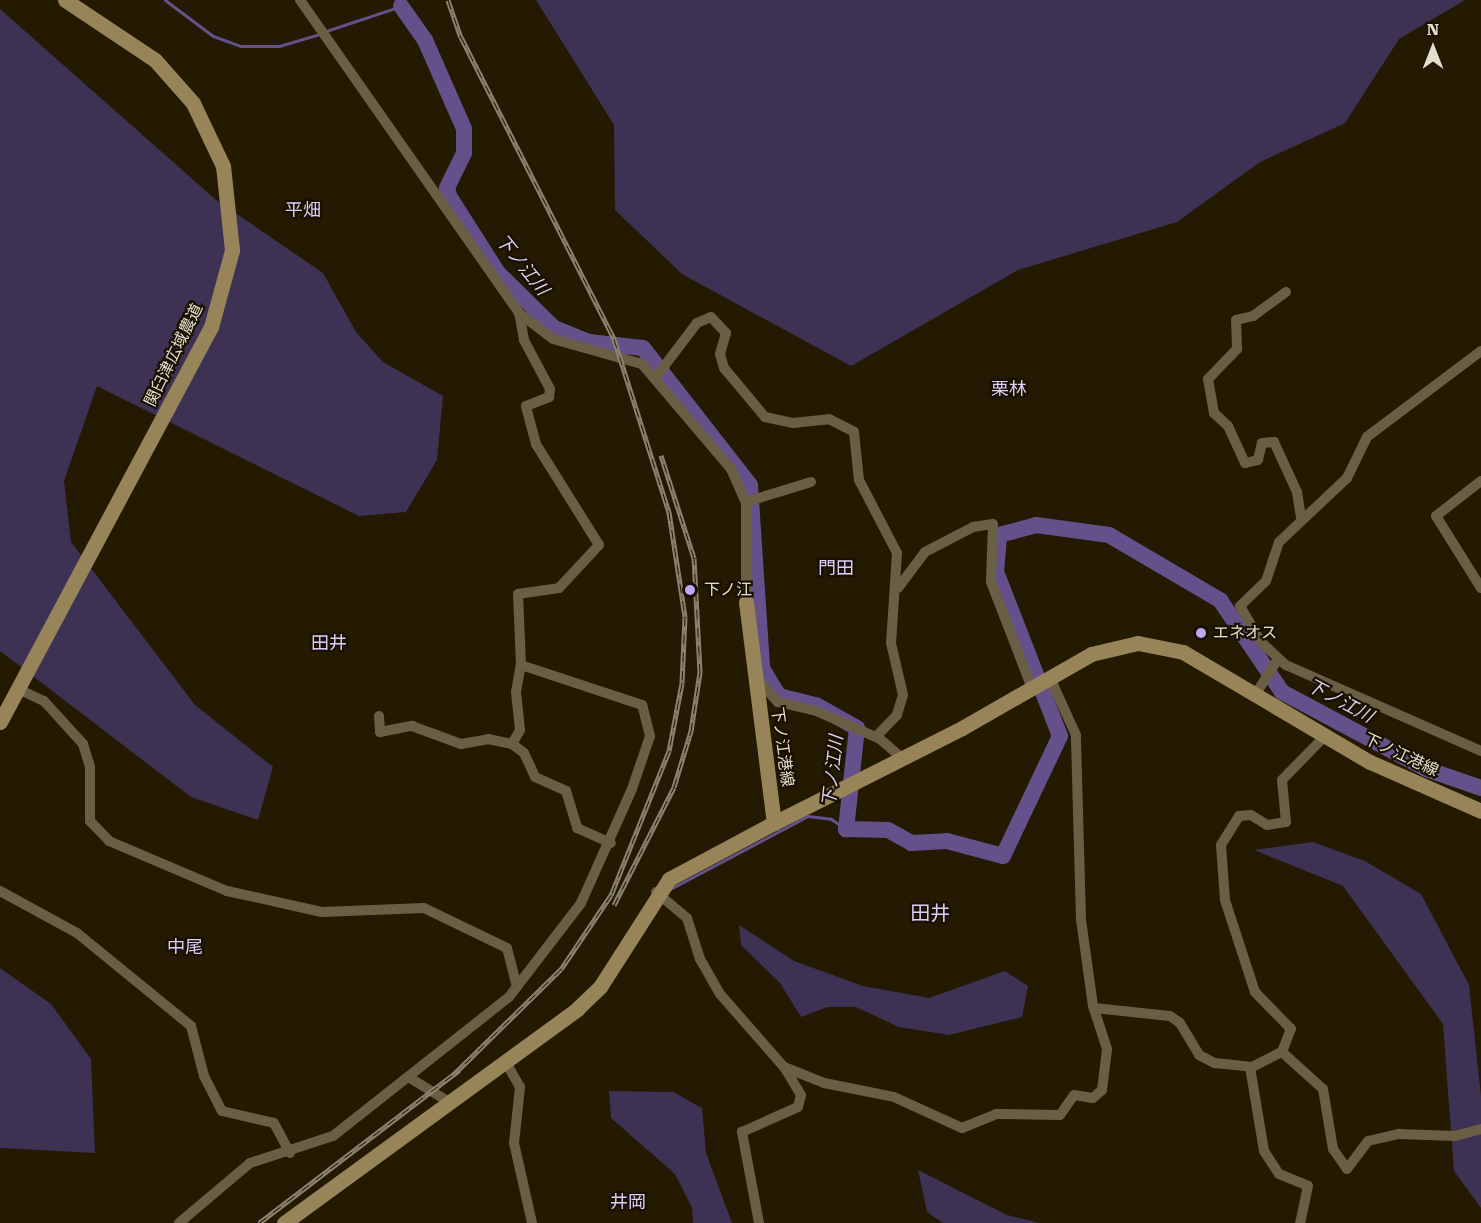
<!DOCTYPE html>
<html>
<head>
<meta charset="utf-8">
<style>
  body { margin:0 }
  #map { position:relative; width:1481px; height:1223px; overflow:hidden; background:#231a01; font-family:"Roboto Serif","Noto Sans JP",serif }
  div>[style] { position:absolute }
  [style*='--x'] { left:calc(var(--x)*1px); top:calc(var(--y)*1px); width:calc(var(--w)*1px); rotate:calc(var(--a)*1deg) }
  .green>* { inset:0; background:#3d3254 }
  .stream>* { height:3px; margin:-1.5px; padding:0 1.5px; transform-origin:1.5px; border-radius:1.5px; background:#64518c }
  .river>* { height:16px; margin:-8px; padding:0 8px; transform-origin:8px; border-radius:8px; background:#64518c }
  .street>* { height:10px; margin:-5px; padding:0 5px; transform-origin:5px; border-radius:5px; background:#6a5f44 }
  .secondary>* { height:15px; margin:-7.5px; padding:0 7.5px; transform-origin:7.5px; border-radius:7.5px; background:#978559 }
  .rail>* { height:5px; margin-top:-2.5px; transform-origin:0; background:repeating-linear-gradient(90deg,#1a1000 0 9px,#8b836f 0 18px); box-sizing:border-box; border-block:2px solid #8b836f }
  .dots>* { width:16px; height:16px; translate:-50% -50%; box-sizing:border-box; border:3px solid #1a1000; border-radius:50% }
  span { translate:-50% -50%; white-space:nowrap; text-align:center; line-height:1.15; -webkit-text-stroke:4.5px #1a1000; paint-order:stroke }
  .street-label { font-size:16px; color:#e5decf }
  .poi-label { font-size:16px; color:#e5decf }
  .left { translate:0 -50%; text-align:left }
  .neighbourhood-label { font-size:18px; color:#dbcffa }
  .water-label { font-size:18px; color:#dbd1f5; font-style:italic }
  .quarter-label { font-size:20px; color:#dbcffa }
  .north { position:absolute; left:1403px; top:18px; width:60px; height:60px; -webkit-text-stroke:4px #1a1000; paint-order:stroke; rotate:0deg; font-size:16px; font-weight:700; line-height:24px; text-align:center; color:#e5decf }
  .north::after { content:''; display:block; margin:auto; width:21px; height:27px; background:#e5decf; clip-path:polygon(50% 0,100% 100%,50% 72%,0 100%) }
</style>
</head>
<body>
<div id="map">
  <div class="green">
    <div style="clip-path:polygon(536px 0,1465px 0,1399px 39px,1345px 123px,1260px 162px,1177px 222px,1018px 270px,851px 366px,682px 274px,615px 210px,614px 125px)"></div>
    <div style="clip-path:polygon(0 9px,215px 199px,323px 273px,356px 332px,383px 362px,443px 396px,437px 460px,406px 512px,359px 516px,97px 386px,64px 481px,71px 542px,195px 705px,273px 767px,258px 820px,191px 797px,0 651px)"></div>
    <div style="clip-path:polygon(1313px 842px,1365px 861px,1421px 894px,1469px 985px,1481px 1096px,1481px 1208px,1454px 1171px,1443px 1024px,1343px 886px,1254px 850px)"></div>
    <div style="clip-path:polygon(739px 925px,794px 961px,863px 986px,929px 998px,1005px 971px,1028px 986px,1022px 1017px,949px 1035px,899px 1027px,856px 1007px,827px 1007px,801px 1017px,780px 983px,741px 945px)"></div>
    <div style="clip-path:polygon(0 968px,51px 1004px,91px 1059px,95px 1153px,0 1148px)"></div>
    <div style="clip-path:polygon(609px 1091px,673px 1092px,702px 1108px,706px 1153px,732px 1223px,693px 1223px,692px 1208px,675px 1174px,611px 1118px)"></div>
    <div style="clip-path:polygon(918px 1170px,1007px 1215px,1040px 1223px,943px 1223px,927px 1212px)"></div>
  </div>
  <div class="stream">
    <div style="--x:165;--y:0;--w:60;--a:36.9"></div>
    <div style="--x:213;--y:36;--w:29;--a:20"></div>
    <div style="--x:240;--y:46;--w:39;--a:0"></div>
    <div style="--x:279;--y:46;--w:43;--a:-16.3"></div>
    <div style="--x:326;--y:31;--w:79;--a:-18.4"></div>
    <div style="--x:670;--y:889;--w:156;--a:-27.9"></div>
    <div style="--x:808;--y:816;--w:23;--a:7"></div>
    <div style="--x:831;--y:819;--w:18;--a:34"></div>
  </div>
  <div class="river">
    <div style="--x:401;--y:6;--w:42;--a:54.8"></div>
    <div style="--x:425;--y:40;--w:97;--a:66.3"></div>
    <div style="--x:464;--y:129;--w:24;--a:90"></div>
    <div style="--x:464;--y:153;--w:39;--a:116"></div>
    <div style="--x:447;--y:188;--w:8;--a:76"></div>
    <div style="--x:449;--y:196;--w:91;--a:57.5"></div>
    <div style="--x:498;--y:273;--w:78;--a:44.5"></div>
    <div style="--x:554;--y:328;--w:38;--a:22"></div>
    <div style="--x:589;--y:342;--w:54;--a:6.3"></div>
    <div style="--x:643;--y:348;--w:174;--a:52"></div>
    <div style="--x:750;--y:485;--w:183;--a:86.2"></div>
    <div style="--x:762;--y:668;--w:33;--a:59"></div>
    <div style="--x:779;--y:696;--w:38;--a:14"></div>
    <div style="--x:816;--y:705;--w:47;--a:29.3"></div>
    <div style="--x:857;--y:728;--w:102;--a:96.2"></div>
    <div style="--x:846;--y:829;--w:42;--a:1.4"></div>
    <div style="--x:888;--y:830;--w:26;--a:29"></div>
    <div style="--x:911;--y:843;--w:36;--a:-3"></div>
    <div style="--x:947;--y:841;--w:58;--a:15"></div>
    <div style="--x:1003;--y:856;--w:133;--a:-64.6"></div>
    <div style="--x:1060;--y:736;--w:176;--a:-111.3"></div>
    <div style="--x:996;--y:572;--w:37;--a:-85"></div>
    <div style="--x:999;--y:535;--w:38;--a:-15"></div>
    <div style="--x:1036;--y:525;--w:74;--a:7.8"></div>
    <div style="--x:1109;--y:535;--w:129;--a:30.4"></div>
    <div style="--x:1220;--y:600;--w:111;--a:56"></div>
    <div style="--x:1282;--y:692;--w:163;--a:28.1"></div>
    <div style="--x:1426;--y:769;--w:58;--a:19.1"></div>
  </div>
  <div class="street">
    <div style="--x:300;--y:0;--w:382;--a:55"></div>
    <div style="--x:519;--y:313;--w:43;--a:37.4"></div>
    <div style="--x:553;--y:339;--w:92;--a:15.7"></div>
    <div style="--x:642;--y:364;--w:138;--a:49.7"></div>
    <div style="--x:731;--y:469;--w:36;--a:66"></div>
    <div style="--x:746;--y:502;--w:100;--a:90"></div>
    <div style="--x:1286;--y:292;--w:41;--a:144"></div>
    <div style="--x:1253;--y:316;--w:17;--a:167"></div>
    <div style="--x:1236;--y:320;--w:29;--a:88"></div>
    <div style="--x:1237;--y:349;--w:42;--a:134"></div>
    <div style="--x:1208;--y:379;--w:35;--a:80"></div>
    <div style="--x:1214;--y:413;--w:19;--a:43"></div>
    <div style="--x:1228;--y:426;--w:41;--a:65.3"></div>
    <div style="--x:1245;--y:463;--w:13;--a:-13"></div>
    <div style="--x:1258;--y:460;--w:17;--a:-77"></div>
    <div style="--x:1262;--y:443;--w:12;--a:-5"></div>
    <div style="--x:1274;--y:442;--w:55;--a:65.3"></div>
    <div style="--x:1297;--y:492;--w:25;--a:81"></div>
    <div style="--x:1481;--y:351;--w:143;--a:143"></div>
    <div style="--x:1367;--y:437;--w:46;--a:116"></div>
    <div style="--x:1347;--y:478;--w:93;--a:136.7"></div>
    <div style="--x:1279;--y:542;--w:41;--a:108.4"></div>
    <div style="--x:1266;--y:581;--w:36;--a:136"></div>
    <div style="--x:1240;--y:606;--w:42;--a:59.7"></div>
    <div style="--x:1261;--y:642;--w:34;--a:43"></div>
    <div style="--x:1286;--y:665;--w:213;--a:23.8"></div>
    <div style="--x:656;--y:377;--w:68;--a:-52.8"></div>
    <div style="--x:697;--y:323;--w:15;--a:-23"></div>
    <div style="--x:711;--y:317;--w:22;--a:47"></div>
    <div style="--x:726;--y:333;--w:22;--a:106"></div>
    <div style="--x:720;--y:354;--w:15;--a:74"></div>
    <div style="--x:724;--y:368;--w:64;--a:50.1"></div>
    <div style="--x:765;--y:417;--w:29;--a:12"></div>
    <div style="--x:793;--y:423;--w:36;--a:-6"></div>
    <div style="--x:829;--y:419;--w:28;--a:27"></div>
    <div style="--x:854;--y:432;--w:48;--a:84.1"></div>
    <div style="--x:859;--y:480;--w:82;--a:62.5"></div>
    <div style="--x:897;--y:553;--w:90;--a:93.8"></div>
    <div style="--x:891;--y:643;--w:53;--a:77"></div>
    <div style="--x:903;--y:695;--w:21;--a:107"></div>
    <div style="--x:897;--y:715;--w:30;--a:134"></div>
    <div style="--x:1481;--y:481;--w:57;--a:142.1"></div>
    <div style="--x:1436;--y:516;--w:85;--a:58"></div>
    <div style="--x:746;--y:502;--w:68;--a:-17.1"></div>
    <div style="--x:898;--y:588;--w:45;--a:-53.1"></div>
    <div style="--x:925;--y:552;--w:54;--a:-27.5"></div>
    <div style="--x:973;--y:527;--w:20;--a:-9"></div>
    <div style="--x:993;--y:524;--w:58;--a:92"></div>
    <div style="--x:991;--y:582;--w:114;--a:68.9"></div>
    <div style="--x:757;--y:679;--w:31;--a:48"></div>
    <div style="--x:778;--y:702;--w:37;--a:13"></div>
    <div style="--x:814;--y:710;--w:72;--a:23.7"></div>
    <div style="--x:880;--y:739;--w:29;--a:41"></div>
    <div style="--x:18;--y:689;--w:29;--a:25"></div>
    <div style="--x:44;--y:701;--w:58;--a:47.8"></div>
    <div style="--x:83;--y:744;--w:24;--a:73"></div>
    <div style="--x:90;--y:767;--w:54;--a:90"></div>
    <div style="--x:90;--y:821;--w:28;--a:46"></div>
    <div style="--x:109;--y:841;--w:128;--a:23"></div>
    <div style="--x:227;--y:891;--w:97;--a:12.5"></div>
    <div style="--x:322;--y:912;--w:102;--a:-2.2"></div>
    <div style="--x:424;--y:908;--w:92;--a:25.7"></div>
    <div style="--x:507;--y:948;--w:40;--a:75.6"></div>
    <div style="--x:1255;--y:695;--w:43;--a:-57.4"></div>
    <div style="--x:379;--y:716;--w:16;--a:86"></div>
    <div style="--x:380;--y:732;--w:33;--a:-11"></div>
    <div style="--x:412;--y:726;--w:52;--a:20.2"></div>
    <div style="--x:461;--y:744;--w:27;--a:-10"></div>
    <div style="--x:488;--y:739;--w:25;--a:12"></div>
    <div style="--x:512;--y:744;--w:15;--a:37"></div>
    <div style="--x:524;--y:753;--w:26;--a:65"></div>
    <div style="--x:535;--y:777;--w:34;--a:24"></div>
    <div style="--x:566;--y:791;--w:39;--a:73"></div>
    <div style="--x:577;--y:828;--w:37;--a:24"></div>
    <div style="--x:512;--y:744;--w:16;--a:-60"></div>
    <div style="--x:520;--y:730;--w:38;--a:-96"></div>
    <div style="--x:516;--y:692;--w:27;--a:-80"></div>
    <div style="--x:0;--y:891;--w:88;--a:28.6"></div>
    <div style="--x:77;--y:933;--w:147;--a:39.2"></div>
    <div style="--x:191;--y:1026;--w:52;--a:75.4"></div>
    <div style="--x:204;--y:1076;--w:39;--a:63"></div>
    <div style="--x:222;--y:1111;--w:53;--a:13"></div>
    <div style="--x:274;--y:1123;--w:34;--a:62"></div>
    <div style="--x:656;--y:892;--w:40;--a:40"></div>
    <div style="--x:687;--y:918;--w:43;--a:72.4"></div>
    <div style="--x:700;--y:959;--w:40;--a:60.3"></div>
    <div style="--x:720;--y:994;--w:97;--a:48.8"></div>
    <div style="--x:784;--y:1067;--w:43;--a:21.8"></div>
    <div style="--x:824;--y:1083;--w:71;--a:11.3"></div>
    <div style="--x:894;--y:1097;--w:75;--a:24.5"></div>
    <div style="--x:962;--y:1128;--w:37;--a:-22"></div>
    <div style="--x:996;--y:1114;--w:64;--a:0.9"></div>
    <div style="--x:1060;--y:1115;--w:24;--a:-55"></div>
    <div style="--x:1074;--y:1095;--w:19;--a:9"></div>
    <div style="--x:1093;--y:1098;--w:12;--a:-42"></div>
    <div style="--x:1102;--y:1090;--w:41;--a:-83"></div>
    <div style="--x:1107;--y:1049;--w:45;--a:-108"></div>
    <div style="--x:1093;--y:1006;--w:88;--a:-97.9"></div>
    <div style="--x:1081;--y:919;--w:184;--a:-91.6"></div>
    <div style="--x:1076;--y:735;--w:63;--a:-114.5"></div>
    <div style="--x:1094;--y:1008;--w:76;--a:6"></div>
    <div style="--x:1170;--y:1016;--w:12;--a:35"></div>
    <div style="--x:1180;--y:1023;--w:37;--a:59"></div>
    <div style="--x:1199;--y:1055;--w:18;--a:27"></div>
    <div style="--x:1215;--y:1063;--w:37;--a:6"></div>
    <div style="--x:1252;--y:1067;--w:34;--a:-27"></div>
    <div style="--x:1282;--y:1052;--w:25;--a:-69"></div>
    <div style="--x:1291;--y:1029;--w:52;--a:-134.2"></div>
    <div style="--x:1255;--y:992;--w:97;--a:-108.1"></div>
    <div style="--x:1225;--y:900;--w:55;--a:-94.2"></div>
    <div style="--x:1221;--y:845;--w:34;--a:-58"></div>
    <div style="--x:1239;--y:816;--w:12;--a:-5"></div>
    <div style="--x:1251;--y:815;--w:19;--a:32"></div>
    <div style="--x:1267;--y:825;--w:19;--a:-9"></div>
    <div style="--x:1286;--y:822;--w:42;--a:-95.4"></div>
    <div style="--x:1282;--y:780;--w:62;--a:-45.7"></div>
    <div style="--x:1282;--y:1052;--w:55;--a:42.1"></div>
    <div style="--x:1323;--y:1089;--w:61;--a:80.5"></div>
    <div style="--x:1333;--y:1149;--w:24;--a:55"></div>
    <div style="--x:1347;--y:1169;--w:35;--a:-53"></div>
    <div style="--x:1368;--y:1141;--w:32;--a:-13"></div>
    <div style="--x:1399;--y:1134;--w:56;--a:2"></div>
    <div style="--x:1455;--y:1136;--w:27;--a:-15"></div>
    <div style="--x:505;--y:1061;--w:30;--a:60"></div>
    <div style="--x:520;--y:1087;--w:56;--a:96.1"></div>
    <div style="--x:514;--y:1143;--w:82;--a:77.3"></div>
    <div style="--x:1250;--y:1067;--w:85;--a:80.5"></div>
    <div style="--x:1264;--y:1151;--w:27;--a:57"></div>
    <div style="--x:1279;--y:1174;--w:31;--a:22"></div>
    <div style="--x:1308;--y:1186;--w:38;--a:102"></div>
    <div style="--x:410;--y:1078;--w:46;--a:31.6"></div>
    <div style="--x:179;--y:1223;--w:93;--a:-40.2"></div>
    <div style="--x:250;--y:1163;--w:87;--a:-18"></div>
    <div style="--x:333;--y:1136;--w:224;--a:-38.3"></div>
    <div style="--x:509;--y:997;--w:118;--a:-52.5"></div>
    <div style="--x:581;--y:903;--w:125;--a:-65.9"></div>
    <div style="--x:632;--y:789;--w:56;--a:-71.2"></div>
    <div style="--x:650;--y:736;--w:32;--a:-104"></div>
    <div style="--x:642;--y:705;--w:127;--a:-161.7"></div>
    <div style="--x:521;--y:665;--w:71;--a:-92.4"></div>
    <div style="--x:518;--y:594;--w:41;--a:-8.3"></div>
    <div style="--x:559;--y:588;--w:59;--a:-47.1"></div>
    <div style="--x:599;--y:545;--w:119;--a:-122"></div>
    <div style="--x:536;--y:444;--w:39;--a:-105"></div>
    <div style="--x:526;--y:406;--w:25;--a:-21"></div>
    <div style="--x:549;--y:397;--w:8;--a:-83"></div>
    <div style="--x:550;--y:389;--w:55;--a:-118"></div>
    <div style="--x:524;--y:340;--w:27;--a:-100"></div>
    <div style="--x:759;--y:1223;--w:93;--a:-100.6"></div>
    <div style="--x:742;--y:1132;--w:61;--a:-24.1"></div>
    <div style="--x:798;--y:1107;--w:12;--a:-76"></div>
    <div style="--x:801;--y:1095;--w:33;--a:-121"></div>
  </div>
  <div class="secondary">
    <div style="--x:746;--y:602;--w:223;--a:82.8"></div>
    <div style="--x:774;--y:823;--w:211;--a:-26.8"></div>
    <div style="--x:962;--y:728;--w:149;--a:-29.8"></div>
    <div style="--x:1091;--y:654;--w:48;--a:-13.2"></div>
    <div style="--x:1138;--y:643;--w:46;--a:11.3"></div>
    <div style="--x:1183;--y:652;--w:217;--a:30.5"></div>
    <div style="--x:1370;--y:762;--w:121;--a:23.8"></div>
    <div style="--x:0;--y:722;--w:448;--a:-61.9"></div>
    <div style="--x:211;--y:327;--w:80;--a:-74.7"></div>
    <div style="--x:232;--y:250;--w:84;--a:-96.1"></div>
    <div style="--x:223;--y:166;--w:70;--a:-115.5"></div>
    <div style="--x:193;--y:103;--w:57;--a:-131.5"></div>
    <div style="--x:155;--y:60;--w:108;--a:-146.3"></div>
    <div style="--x:284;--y:1223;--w:363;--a:-36.1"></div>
    <div style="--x:577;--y:1009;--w:32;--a:-44"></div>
    <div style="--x:600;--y:987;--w:128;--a:-57.4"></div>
    <div style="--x:669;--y:879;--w:119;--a:-28.1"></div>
  </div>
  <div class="rail">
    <div style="--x:448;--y:0;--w:39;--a:71"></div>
    <div style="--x:461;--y:37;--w:339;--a:63.1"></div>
    <div style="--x:614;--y:339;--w:182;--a:72.4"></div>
    <div style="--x:669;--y:512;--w:106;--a:81.3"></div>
    <div style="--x:685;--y:617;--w:66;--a:92.6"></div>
    <div style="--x:682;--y:683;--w:69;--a:100.8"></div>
    <div style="--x:669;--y:751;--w:155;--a:111.9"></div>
    <div style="--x:611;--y:895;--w:89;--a:124"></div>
    <div style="--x:561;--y:969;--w:150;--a:135.5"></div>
    <div style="--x:614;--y:905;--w:132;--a:-63"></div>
    <div style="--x:674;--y:787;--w:59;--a:-73.1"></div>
    <div style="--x:691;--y:731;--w:60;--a:-81.3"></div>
    <div style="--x:700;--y:672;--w:114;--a:-93"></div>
    <div style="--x:694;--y:558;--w:108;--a:-107.8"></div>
    <div style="--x:259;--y:1223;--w:252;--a:-37.4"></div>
  </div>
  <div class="dots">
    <div style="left:690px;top:590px;background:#bfa8f4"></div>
    <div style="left:1201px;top:633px;background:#bfa8f4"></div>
  </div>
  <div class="street-label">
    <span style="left:174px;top:355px;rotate:-64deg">関臼津広域農道</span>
    <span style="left:782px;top:747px;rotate:82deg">下ノ江港線</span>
    <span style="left:1401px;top:755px;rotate:25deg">下ノ江港線</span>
  </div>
  <div class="poi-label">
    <span class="left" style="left:704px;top:590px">下ノ江</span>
    <span class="left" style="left:1213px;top:633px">エネオス</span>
  </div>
  <div class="neighbourhood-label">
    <span style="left:303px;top:210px">平畑</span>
    <span style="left:1009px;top:389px">栗林</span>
    <span style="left:836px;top:568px">門田</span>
    <span style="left:329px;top:643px">田井</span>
    <span style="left:185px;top:947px">中尾</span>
    <span style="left:628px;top:1202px">井岡</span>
  </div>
  <div class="water-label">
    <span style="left:522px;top:265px;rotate:51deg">下ノ江川</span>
    <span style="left:1340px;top:701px;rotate:28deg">下ノ江川</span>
    <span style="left:833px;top:771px;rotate:-84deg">下ノ江川</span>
  </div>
  <div class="quarter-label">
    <span style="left:930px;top:913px">田井</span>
  </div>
  <div class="north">N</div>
</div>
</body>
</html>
